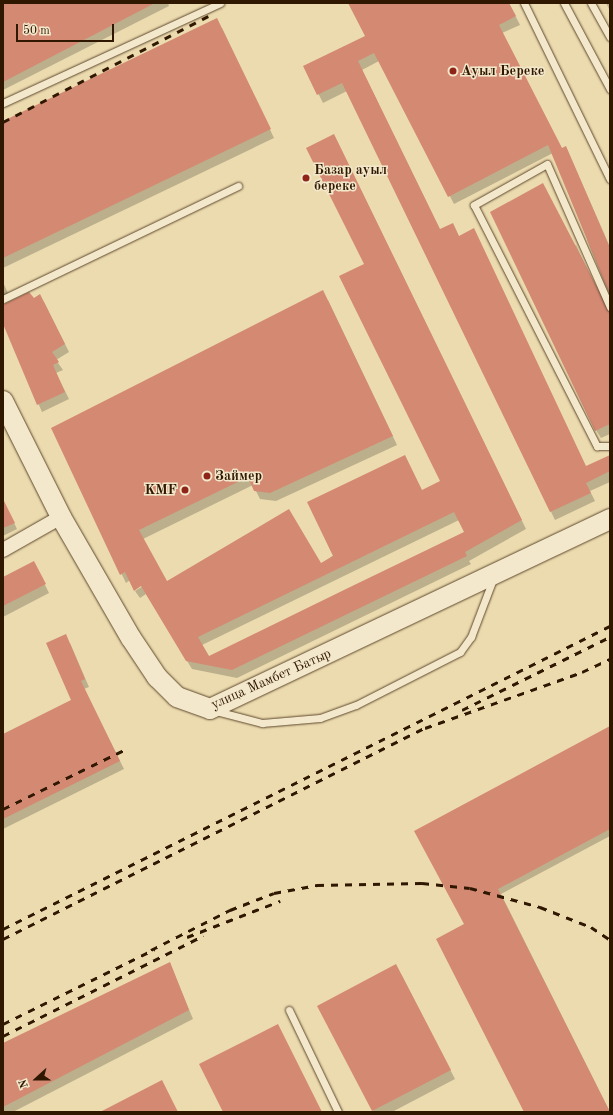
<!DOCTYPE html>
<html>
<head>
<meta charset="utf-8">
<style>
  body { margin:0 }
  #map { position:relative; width:613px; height:1115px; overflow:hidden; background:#ecdbaf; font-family:"Old Standard TT",serif }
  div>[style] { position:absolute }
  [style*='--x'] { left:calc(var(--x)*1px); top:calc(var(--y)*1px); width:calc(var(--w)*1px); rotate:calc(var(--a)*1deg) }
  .shadow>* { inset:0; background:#0003 }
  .building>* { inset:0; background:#d48973 }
  .roads { filter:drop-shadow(0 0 1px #5e482c) drop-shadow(0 0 1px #5e482c) }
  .lane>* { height:7px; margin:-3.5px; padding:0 3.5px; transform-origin:3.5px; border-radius:3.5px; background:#f3e8cb }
  .street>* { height:14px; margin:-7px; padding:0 7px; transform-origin:7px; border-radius:7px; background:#f3e8cb }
  .secondary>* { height:20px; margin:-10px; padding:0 10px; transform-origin:10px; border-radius:10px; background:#f3e8cb }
  .rail>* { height:3px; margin-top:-1.5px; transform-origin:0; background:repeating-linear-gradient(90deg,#2f1700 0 7px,transparent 0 14px) }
  .dots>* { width:11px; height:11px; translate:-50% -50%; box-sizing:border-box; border:2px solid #f3e8cb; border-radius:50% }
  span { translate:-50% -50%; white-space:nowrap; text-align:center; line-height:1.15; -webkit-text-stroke:3px #f3e8cb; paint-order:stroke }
  .poi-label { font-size:14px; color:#2f1700; font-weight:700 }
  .left { translate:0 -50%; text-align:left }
  .right { translate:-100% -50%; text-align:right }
  .street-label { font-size:14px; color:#2f1700 }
  .frame { position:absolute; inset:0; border:4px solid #2f1700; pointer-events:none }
  .north { position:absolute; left:16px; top:1059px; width:40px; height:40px; -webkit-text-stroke:3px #f3e8cb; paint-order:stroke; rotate:249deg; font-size:11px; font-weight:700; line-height:16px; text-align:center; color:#2f1700 }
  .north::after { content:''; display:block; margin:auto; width:14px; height:18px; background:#2f1700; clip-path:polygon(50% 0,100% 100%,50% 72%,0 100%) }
  .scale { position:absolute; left:16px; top:24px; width:98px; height:18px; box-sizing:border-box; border:2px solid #2f1700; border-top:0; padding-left:5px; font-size:12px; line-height:14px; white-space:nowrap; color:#2f1700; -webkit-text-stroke:3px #f3e8cb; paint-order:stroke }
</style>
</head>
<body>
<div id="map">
  <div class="shadow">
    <div style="clip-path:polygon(3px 3px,168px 3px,169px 6px,3px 90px)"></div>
    <div style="clip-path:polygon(349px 3px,509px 3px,520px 25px,502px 33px,562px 149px,570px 156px,610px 247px,610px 298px,587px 240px,590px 239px,553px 153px,454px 204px,379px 61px,362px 70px,440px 230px,459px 237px,586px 467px,610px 456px,610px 482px,590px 491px,595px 501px,555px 520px,347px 91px,323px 103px,305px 67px,367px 36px)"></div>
    <div style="clip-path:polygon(606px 3px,610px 3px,610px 11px)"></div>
    <div style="clip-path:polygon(222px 28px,274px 138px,3px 268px,3px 122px)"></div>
    <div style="clip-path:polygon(evenodd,334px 135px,526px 529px,469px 561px,471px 564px,237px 678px,192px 669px,146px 594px,140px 598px,135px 591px,146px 584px,130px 580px,126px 583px,52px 428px,328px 300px,397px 445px,276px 501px,260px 499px,253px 485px,143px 539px,167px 582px,320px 565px,422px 491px,441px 481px,365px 264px,334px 135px,459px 520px,465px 532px,209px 657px,202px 645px,459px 520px)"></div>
    <div style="clip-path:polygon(576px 245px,606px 310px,610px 311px,610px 434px,601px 438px,596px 430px,573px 247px)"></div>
    <div style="clip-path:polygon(3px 282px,8px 293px,3px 296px)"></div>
    <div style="clip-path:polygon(33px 299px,44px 302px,69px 352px,56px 360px,63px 370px,56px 373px,69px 399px,42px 412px,3px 322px,5px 304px)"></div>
    <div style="clip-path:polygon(3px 500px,17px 529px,3px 536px)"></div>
    <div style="clip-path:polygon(38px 571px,49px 593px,3px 617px,3px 578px)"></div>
    <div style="clip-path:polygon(70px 643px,89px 687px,84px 689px,124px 769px,3px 829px,3px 735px,72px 701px)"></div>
    <div style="clip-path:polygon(610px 728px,610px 836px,501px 894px,610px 1112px,525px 1112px,466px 925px)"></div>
    <div style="clip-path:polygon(170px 963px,193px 1019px,13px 1112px,3px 1112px,3px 1044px)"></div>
    <div style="clip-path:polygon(401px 974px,455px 1079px,392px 1112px,374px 1112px,319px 1006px)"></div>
  </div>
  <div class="building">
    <div style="clip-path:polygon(3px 3px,155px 3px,3px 82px)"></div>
    <div style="clip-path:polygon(348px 3px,509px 3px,516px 16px,499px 25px,562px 148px,566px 146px,610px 248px,610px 295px,548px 145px,448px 197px,374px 53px,358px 61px,440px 229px,453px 223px,459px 236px,474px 228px,586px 466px,610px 455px,610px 471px,586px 483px,591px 493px,550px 512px,342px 83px,317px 95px,303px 66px,365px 36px)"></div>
    <div style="clip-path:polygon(217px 18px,271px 129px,3px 258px,3px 121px)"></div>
    <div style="clip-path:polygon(evenodd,334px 134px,522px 520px,465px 552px,467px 556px,232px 670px,186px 661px,141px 586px,134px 591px,125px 572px,120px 575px,51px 428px,323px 290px,393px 436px,270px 493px,254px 491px,248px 477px,139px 530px,167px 581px,289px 509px,321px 563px,333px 556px,307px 502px,405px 455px,422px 490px,440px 481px,339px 276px,364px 264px,306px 148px,334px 134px,454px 512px,464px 532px,346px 589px,209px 656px,198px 637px,454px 512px)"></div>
    <div style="clip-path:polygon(543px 183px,610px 312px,610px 424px,595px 431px,490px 212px)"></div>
    <div style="clip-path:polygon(29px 292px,34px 298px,40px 294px,65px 344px,52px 352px,59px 362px,53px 365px,65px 392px,37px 405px,3px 324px,4px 304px)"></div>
    <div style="clip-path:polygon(3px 499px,15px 523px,3px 528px)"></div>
    <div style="clip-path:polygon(34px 561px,46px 584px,3px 606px,3px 577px)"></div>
    <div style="clip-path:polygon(66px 634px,85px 679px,81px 681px,120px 761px,3px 819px,3px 734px,71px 700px,46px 643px)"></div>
    <div style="clip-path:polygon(610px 726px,610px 829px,498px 889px,610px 1112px,524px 1112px,436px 939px,464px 924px,414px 831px)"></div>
    <div style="clip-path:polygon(170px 962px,189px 1010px,3px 1107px,3px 1043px)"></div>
    <div style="clip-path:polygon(396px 964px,451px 1070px,372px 1111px,317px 1006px)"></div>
    <div style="clip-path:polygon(278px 1024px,322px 1112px,223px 1112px,199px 1064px)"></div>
    <div style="clip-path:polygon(162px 1080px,178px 1112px,100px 1112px)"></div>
  </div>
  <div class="roads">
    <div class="lane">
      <div style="--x:524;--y:3;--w:196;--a:64"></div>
      <div style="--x:564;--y:3;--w:98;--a:61.9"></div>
      <div style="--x:591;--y:3;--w:39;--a:61"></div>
      <div style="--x:3;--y:103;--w:239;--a:-24.7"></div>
      <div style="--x:3;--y:299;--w:261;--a:-25.7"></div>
      <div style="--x:610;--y:307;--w:156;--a:-113.8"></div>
      <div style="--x:547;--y:164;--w:84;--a:150.7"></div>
      <div style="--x:474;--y:205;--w:271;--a:63"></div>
      <div style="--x:597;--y:446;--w:13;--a:0"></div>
      <div style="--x:216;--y:711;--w:48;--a:14.6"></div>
      <div style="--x:262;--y:723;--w:58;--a:-4.9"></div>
      <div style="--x:320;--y:718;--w:38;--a:-20"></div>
      <div style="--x:356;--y:705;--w:117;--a:-27"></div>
      <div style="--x:460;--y:652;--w:19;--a:-54"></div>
      <div style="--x:471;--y:637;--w:62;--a:-69.2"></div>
      <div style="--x:289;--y:1010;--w:113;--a:64.3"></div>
    </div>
    <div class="street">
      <div style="--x:3;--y:550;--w:67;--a:-29.6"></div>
    </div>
    <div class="secondary">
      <div style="--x:3;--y:401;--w:130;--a:63.4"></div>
      <div style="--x:61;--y:517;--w:140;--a:60"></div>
      <div style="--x:131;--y:638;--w:47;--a:56.3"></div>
      <div style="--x:157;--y:677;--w:28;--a:45"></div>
      <div style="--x:177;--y:697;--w:35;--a:20"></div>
      <div style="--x:210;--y:709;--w:443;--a:-25.4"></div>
    </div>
  </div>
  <div class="rail">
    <div style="--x:3;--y:122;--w:233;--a:-27.3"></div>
    <div style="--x:462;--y:710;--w:165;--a:-26.3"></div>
    <div style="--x:3;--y:809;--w:135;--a:-26"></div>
    <div style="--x:3;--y:929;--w:678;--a:-26.53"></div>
    <div style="--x:187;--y:937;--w:100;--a:-21.2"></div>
    <div style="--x:3;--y:939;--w:472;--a:-26.6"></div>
    <div style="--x:425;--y:728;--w:167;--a:-19.6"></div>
    <div style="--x:582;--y:672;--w:31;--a:-25"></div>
    <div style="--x:151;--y:950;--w:89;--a:-26.9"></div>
    <div style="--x:230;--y:910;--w:47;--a:-21.1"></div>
    <div style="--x:274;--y:893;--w:44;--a:-10.5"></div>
    <div style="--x:317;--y:885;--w:105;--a:-1.1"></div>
    <div style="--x:422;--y:883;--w:48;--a:5.9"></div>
    <div style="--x:470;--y:888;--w:73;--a:15.2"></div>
    <div style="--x:540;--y:907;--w:55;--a:21.4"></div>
    <div style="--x:591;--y:927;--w:23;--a:34"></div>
    <div style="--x:3;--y:1024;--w:169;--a:-26.3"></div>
    <div style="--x:3;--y:1036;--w:224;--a:-26.6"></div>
  </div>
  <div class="dots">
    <div style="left:453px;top:71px;background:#8f2418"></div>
    <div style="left:306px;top:178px;background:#8f2418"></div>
    <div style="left:207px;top:476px;background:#8f2418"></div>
    <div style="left:185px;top:490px;background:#8f2418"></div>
  </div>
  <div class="poi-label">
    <span class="left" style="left:461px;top:71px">Ауыл Береке</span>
    <span class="left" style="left:314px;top:178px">Базар ауыл<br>береке</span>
    <span class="left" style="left:215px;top:476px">Займер</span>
    <span class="right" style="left:177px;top:490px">KMF</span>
  </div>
  <div class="street-label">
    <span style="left:271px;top:679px;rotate:-24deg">улица Мамбет Батыр</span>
  </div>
  <div class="frame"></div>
  <div class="north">N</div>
  <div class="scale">50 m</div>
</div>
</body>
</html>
